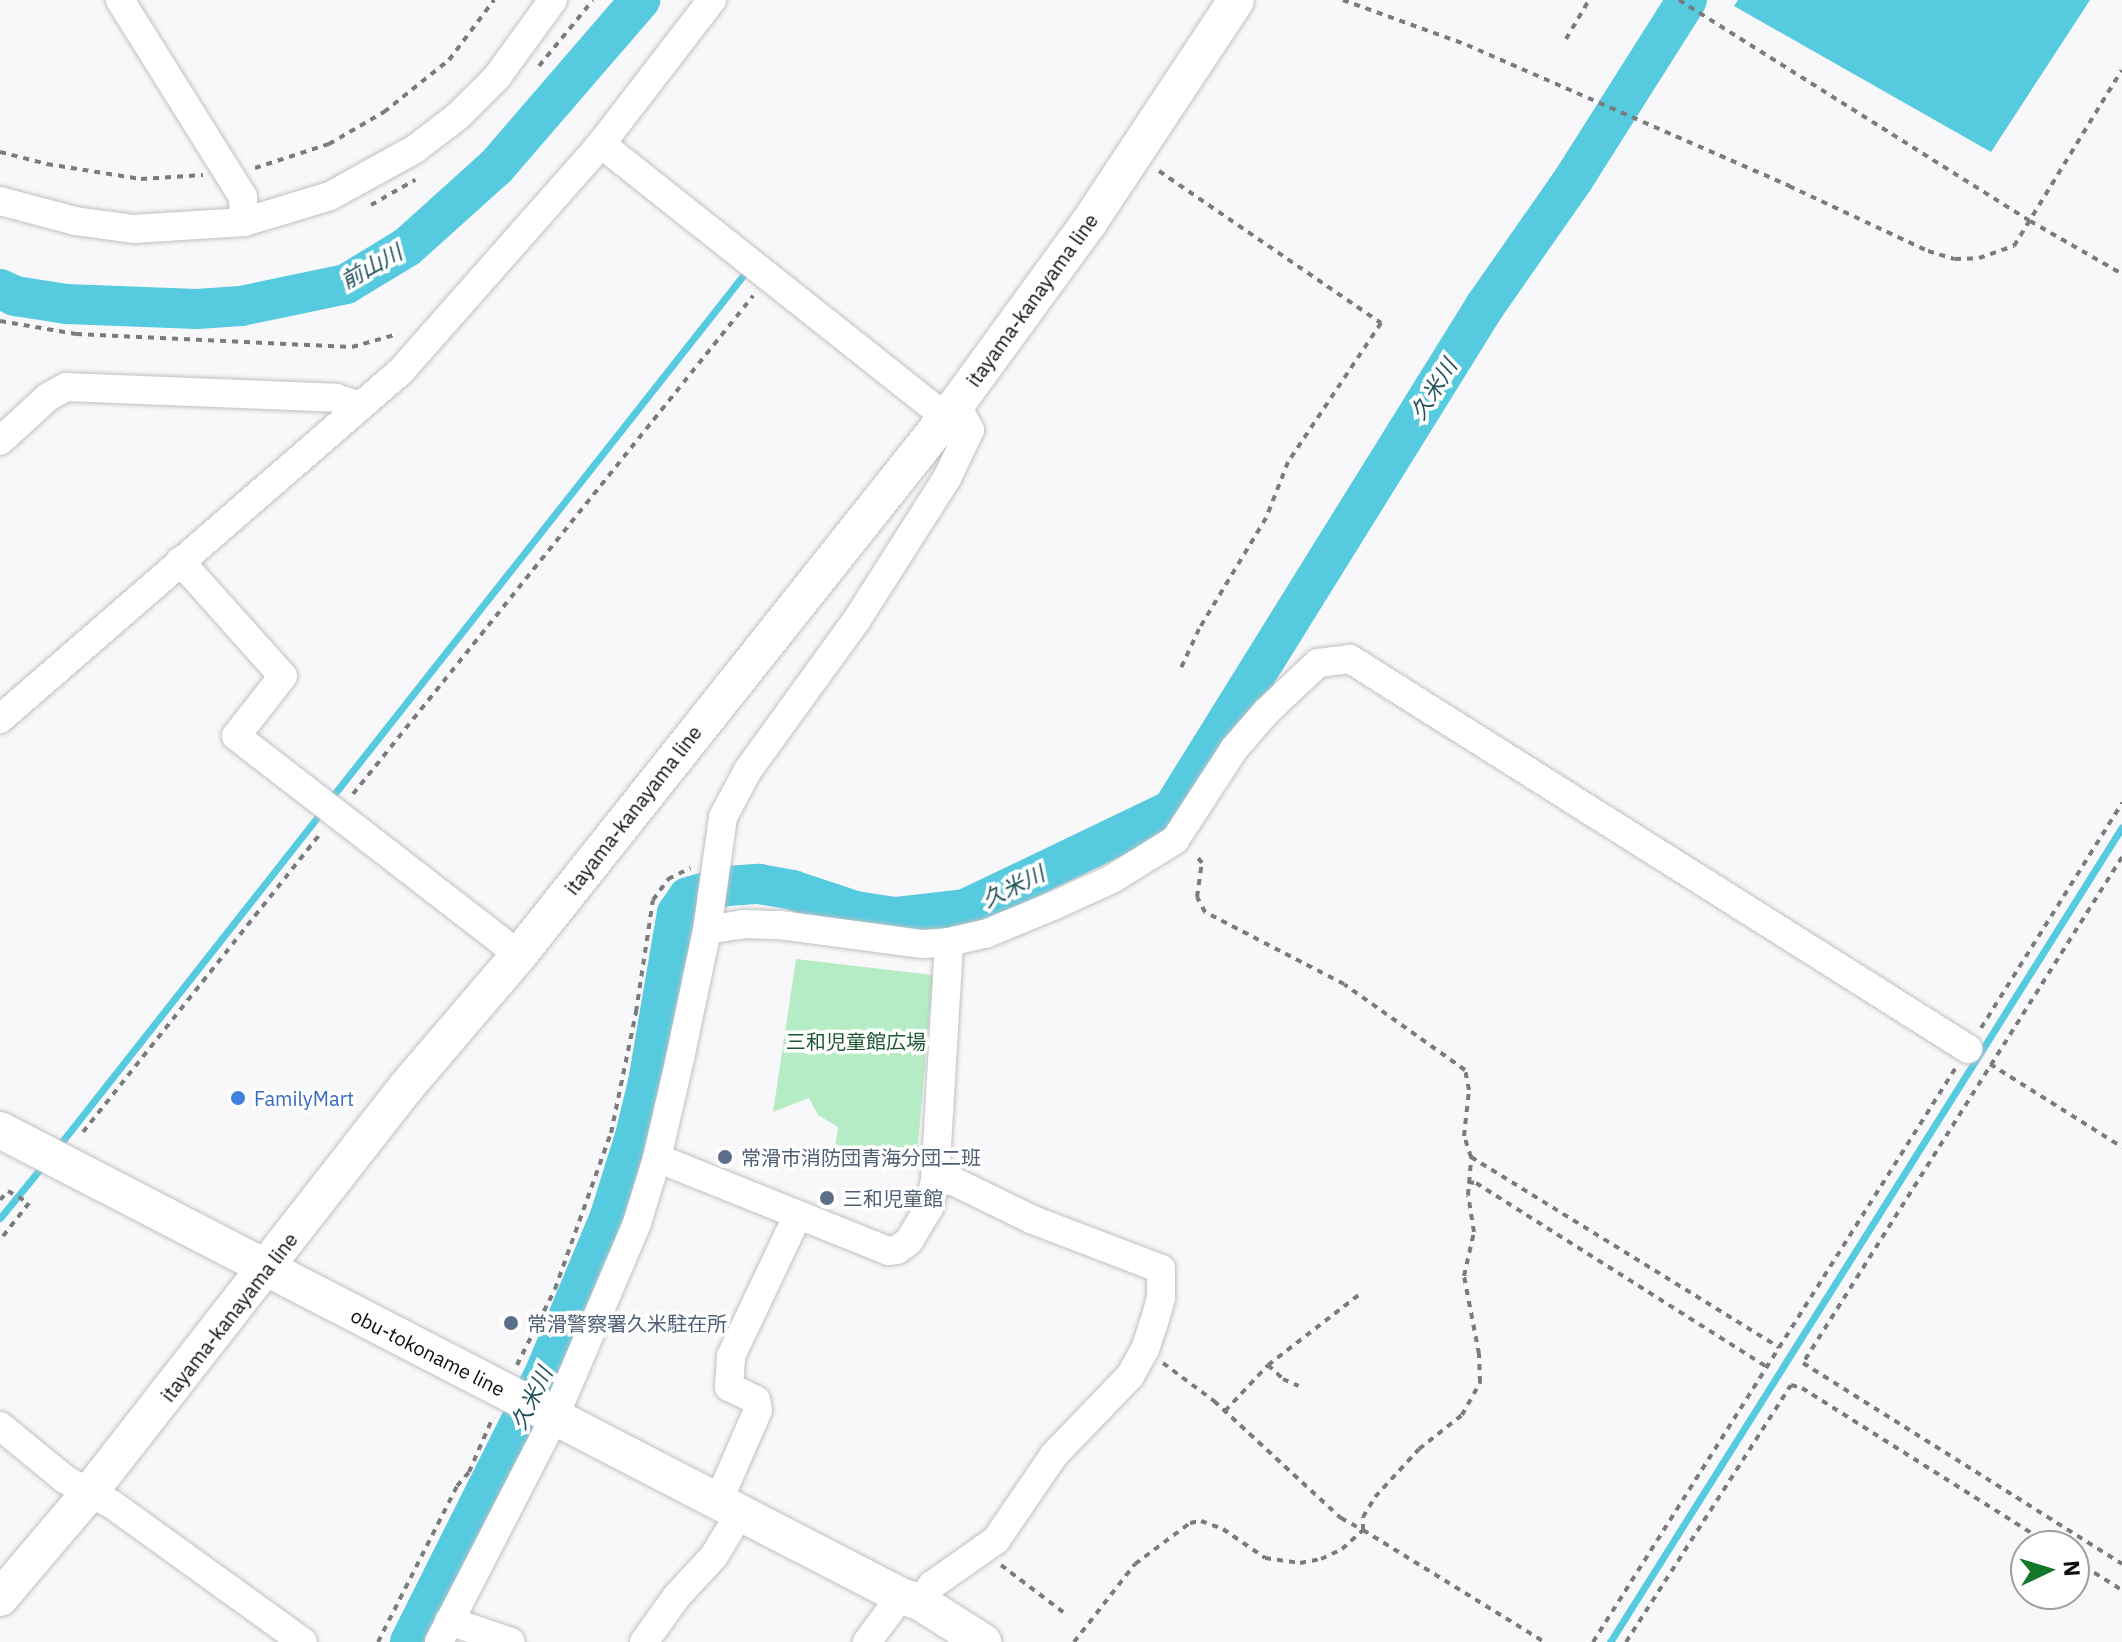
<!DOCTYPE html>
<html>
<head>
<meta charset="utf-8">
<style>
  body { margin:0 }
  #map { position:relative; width:2122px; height:1642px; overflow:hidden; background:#f8f8fb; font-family:"IBM Plex Sans","Noto Sans JP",sans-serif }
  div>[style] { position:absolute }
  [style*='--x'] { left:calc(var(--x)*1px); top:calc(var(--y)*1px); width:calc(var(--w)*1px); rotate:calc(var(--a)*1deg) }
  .green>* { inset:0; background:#b6ecc5 }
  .water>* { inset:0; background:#56cadf }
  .stream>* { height:7px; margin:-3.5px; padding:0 3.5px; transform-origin:3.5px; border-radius:3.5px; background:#56cadf }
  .river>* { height:40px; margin:-20px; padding:0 20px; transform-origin:20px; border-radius:20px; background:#56cadf }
  .path>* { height:4px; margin-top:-2px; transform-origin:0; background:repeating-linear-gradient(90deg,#7b7b7d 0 6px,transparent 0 12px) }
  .roads { filter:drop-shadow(0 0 2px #c0c0c2) drop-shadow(0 0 2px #c0c0c2) }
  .minor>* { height:28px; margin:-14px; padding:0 14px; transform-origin:14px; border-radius:14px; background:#fff }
  .major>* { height:36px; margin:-18px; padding:0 18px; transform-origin:18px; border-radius:18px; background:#fff }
  .dots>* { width:22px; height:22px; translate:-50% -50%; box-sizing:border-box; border:4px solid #fff; border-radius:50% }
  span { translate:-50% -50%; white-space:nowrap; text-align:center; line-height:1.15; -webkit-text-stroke:7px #fff; paint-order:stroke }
  .street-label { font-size:20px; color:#0f0f10 }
  .park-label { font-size:20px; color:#1f5734 }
  .shop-label { font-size:20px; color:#366cbe }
  .left { translate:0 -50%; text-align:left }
  .service-label { font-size:20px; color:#4e5e75 }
  .water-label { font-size:22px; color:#21525c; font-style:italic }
  .north { position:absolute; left:2010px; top:1530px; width:80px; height:80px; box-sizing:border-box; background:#fff; border:2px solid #9f9f9f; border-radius:50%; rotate:86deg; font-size:22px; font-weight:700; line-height:32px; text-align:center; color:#0f0f10 }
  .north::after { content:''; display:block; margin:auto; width:28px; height:36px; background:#13782b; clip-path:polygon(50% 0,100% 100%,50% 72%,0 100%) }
</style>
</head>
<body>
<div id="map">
  <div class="green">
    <div style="clip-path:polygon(796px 959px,933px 975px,916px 1167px,833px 1161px,838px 1127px,818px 1115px,809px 1098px,773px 1112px)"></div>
  </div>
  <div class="water">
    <div style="clip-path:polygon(1738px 0,2090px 0,1991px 152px,1734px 6px)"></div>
  </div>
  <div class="stream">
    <div style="--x:328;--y:802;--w:680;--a:-51.75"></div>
    <div style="--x:57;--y:1148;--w:427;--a:-51.8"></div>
    <div style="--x:0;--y:1218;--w:70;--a:-50.8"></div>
    <div style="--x:1610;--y:1642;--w:962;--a:-57.86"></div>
  </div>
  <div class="river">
    <div style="--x:0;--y:289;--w:17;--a:25"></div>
    <div style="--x:15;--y:296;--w:52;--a:8.9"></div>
    <div style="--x:66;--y:304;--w:131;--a:2.2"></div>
    <div style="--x:197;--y:309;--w:44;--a:-3.9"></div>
    <div style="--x:241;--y:306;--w:107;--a:-11.8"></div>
    <div style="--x:346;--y:284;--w:71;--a:-31.2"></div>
    <div style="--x:407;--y:247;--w:120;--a:-42"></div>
    <div style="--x:496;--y:167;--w:221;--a:-49.2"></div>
    <div style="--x:410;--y:1642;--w:304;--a:-63.4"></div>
    <div style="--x:546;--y:1370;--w:167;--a:-67.4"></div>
    <div style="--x:610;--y:1216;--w:84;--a:-72.6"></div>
    <div style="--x:635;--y:1136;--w:56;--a:-76.5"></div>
    <div style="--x:648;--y:1082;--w:171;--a:-80.3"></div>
    <div style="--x:677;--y:913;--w:19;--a:-55"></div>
    <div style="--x:688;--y:897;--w:41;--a:-15.8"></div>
    <div style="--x:727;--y:886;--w:32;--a:-4"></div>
    <div style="--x:759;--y:884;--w:34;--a:10"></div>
    <div style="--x:792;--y:890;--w:66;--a:18.4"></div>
    <div style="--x:855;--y:911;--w:40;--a:8.5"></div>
    <div style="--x:895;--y:917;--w:70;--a:-6.5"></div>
    <div style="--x:965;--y:909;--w:229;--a:-25.6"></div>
    <div style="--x:1172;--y:810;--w:593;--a:-58.16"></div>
    <div style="--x:1485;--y:306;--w:154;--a:-55.1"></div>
    <div style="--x:1573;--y:180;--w:213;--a:-57.7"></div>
  </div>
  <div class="path">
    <div style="--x:1343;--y:0;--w:132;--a:19.9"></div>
    <div style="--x:1467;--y:45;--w:352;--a:23.6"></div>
    <div style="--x:1789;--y:186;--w:153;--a:25.1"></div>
    <div style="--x:1928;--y:251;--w:28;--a:17"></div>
    <div style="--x:1955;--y:259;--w:24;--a:-2"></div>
    <div style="--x:1979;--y:258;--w:37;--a:-19"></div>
    <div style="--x:2014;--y:246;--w:206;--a:-58.5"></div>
    <div style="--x:1679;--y:0;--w:415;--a:32.2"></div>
    <div style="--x:2030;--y:221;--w:106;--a:29.9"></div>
    <div style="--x:1566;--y:39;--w:45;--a:-59.5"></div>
    <div style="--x:539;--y:66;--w:85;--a:-50.7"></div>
    <div style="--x:0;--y:152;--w:49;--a:14.3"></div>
    <div style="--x:47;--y:164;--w:95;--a:9.1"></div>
    <div style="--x:141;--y:179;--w:62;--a:-3.7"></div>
    <div style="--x:255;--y:168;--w:78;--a:-18"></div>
    <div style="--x:329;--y:144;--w:64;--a:-30.2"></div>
    <div style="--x:384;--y:112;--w:83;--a:-38.7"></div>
    <div style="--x:449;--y:60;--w:75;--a:-53.1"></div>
    <div style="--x:1159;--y:171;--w:269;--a:34.4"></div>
    <div style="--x:1381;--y:323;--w:167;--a:123.8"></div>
    <div style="--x:1288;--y:462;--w:60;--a:111.4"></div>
    <div style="--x:1266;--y:518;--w:130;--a:121.1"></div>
    <div style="--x:1199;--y:629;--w:43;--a:114.8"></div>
    <div style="--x:371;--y:205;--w:51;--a:-29.6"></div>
    <div style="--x:0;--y:321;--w:77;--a:9.7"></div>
    <div style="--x:76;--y:334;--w:276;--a:2.7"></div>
    <div style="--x:352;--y:347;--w:48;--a:-15.8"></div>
    <div style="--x:353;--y:794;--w:639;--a:-51.23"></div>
    <div style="--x:2122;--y:857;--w:598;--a:122.23"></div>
    <div style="--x:1803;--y:1363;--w:377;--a:32.2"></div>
    <div style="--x:1981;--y:1028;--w:266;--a:-57.9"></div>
    <div style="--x:1990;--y:1064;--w:156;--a:32.2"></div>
    <div style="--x:83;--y:1132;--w:384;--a:-51.5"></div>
    <div style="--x:1471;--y:1157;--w:362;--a:31.7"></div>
    <div style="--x:1468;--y:1182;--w:8;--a:7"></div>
    <div style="--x:1476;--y:1183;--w:344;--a:32.3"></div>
    <div style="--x:0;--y:1200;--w:12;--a:-48"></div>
    <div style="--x:8;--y:1191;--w:24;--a:30"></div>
    <div style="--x:29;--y:1203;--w:47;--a:128.1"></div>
    <div style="--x:1163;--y:1363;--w:64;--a:36.7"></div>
    <div style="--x:1214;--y:1401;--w:173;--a:42.7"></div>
    <div style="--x:1341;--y:1518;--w:25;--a:29"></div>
    <div style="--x:1363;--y:1530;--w:13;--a:-90"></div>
    <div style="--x:1363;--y:1517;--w:23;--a:-59"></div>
    <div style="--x:1375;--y:1497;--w:65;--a:-47.5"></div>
    <div style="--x:1419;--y:1449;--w:55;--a:-38.3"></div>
    <div style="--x:1462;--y:1415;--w:38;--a:-61"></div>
    <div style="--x:1480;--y:1382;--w:28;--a:-92"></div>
    <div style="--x:1479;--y:1354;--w:79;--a:-100.9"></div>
    <div style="--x:1464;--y:1276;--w:45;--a:-77.2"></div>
    <div style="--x:1474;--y:1232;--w:37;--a:-99"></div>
    <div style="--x:1468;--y:1195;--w:38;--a:-85"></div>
    <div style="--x:1471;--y:1157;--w:22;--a:-108"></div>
    <div style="--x:1464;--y:1136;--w:46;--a:-83.8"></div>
    <div style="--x:1469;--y:1090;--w:20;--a:-101"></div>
    <div style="--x:1465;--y:1070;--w:148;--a:-144.6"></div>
    <div style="--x:1344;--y:984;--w:157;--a:-152.6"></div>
    <div style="--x:1205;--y:912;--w:17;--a:-118"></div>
    <div style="--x:1197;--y:897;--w:34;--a:-82"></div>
    <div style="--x:1202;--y:863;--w:11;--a:-128"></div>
    <div style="--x:517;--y:1365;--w:85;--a:-63.4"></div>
    <div style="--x:555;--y:1289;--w:166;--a:-70.3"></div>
    <div style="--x:611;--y:1133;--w:124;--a:-78.3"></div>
    <div style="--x:636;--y:1012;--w:113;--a:-81.4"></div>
    <div style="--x:653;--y:900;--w:26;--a:-54"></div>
    <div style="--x:668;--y:879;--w:25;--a:-26"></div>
    <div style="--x:1268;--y:1365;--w:116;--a:-37.7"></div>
    <div style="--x:1225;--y:1411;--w:63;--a:-46.9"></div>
    <div style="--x:1268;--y:1365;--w:21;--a:43"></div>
    <div style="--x:1283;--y:1379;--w:17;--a:24"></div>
    <div style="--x:2074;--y:1560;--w:57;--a:32"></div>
    <div style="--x:1001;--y:1565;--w:78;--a:37.2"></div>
    <div style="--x:378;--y:1642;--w:175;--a:-63.1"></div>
    <div style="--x:457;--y:1486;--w:18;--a:-49"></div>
    <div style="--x:469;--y:1472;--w:60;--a:-66.4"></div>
    <div style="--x:1074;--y:1642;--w:99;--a:-52"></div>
    <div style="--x:1135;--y:1564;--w:69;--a:-36.7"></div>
    <div style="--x:1190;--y:1523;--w:11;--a:-10"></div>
    <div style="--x:1201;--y:1521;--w:23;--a:20"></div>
    <div style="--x:1223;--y:1529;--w:51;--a:34.6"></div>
    <div style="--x:1265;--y:1558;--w:35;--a:8"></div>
    <div style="--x:1300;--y:1563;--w:21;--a:-11"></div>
    <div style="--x:1321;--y:1559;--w:23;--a:-25"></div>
    <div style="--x:1342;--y:1549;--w:28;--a:-42"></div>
    <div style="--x:1363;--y:1530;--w:213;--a:31.7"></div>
    <div style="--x:1593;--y:1642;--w:678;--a:-57.72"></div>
    <div style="--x:1626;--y:1642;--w:305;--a:-57.3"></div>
    <div style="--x:1791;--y:1385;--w:11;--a:15"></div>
    <div style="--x:1802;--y:1388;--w:296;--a:32.3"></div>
  </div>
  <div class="roads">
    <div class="minor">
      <div style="--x:120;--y:0;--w:232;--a:58"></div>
      <div style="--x:243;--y:197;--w:25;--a:88"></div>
      <div style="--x:601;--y:144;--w:439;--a:38.4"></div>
      <div style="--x:0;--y:201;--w:78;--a:14.9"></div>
      <div style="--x:75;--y:221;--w:60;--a:7.7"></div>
      <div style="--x:134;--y:229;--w:110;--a:-3.6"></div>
      <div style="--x:244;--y:222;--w:90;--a:-16.8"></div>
      <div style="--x:330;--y:196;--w:97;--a:-28.9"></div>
      <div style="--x:415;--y:149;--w:54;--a:-37.5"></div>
      <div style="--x:458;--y:116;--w:55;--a:-45"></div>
      <div style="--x:497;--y:77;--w:95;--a:-54"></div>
      <div style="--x:0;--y:441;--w:65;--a:-42.5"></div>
      <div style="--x:48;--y:397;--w:21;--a:-29"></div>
      <div style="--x:66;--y:387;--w:270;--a:2.3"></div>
      <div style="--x:336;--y:398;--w:26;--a:18"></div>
      <div style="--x:180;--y:561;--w:154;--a:48.2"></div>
      <div style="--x:283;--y:676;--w:76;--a:128.1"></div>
      <div style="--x:236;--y:736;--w:358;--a:37.7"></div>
      <div style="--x:0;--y:719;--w:531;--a:-40.95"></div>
      <div style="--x:401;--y:371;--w:303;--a:-48.6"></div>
      <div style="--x:601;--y:144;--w:182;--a:-52.4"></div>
      <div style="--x:707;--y:930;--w:36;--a:-9"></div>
      <div style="--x:743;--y:924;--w:37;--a:2"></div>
      <div style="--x:780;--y:925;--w:144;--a:7.6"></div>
      <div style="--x:923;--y:944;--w:26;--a:-4"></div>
      <div style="--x:949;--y:942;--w:37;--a:-13"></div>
      <div style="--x:985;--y:934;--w:74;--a:-22.4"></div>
      <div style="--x:1053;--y:906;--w:65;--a:-24.6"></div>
      <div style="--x:1112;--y:879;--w:74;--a:-31.8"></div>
      <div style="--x:1175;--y:840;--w:108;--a:-57"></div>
      <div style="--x:1234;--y:749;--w:49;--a:-49.1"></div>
      <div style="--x:1266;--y:712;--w:71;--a:-43.3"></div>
      <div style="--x:1318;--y:663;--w:32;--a:-7"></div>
      <div style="--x:1350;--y:659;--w:731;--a:32.25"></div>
      <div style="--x:657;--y:1158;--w:249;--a:21.9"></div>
      <div style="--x:888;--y:1251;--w:9;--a:-6"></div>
      <div style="--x:897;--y:1250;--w:15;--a:-37"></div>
      <div style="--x:909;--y:1241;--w:39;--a:-59"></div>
      <div style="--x:929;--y:1208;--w:29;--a:-78"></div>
      <div style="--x:935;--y:1180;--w:18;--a:3"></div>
      <div style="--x:953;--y:1181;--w:89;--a:26"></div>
      <div style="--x:1033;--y:1220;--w:137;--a:20.9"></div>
      <div style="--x:1161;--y:1269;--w:29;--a:90"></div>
      <div style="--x:1161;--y:1298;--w:25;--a:106"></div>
      <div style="--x:1154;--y:1322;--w:28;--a:108"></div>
      <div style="--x:1145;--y:1349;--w:31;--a:119"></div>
      <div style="--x:1130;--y:1376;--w:110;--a:133.9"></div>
      <div style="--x:1054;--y:1455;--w:103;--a:124.3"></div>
      <div style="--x:996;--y:1540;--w:78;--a:144.9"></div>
      <div style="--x:932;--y:1585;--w:21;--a:125"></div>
      <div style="--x:935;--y:1180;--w:238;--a:-86.6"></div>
      <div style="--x:0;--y:1426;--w:85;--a:39.3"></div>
      <div style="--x:66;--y:1480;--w:53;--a:28"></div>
      <div style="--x:113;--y:1505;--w:234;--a:35.8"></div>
      <div style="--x:718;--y:1502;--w:100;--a:-66.5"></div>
      <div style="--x:758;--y:1410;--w:10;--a:-101"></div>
      <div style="--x:756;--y:1400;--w:30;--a:-154"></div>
      <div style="--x:729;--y:1387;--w:31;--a:-86"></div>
      <div style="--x:731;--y:1356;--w:156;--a:-64.6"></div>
      <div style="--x:449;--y:1621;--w:65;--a:18.7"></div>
      <div style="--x:439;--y:1642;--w:252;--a:-62.8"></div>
      <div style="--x:554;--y:1418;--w:212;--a:-66.9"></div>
      <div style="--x:637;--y:1223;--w:68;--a:-72.9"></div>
      <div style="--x:657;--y:1158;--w:103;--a:-77"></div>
      <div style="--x:680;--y:1058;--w:131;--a:-78.1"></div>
      <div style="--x:707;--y:930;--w:114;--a:-81.9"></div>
      <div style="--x:723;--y:817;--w:53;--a:-62"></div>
      <div style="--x:748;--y:770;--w:184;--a:-54.1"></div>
      <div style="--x:856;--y:621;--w:169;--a:-57.5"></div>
      <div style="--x:947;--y:478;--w:53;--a:-64.4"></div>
      <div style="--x:970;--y:430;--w:29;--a:-119"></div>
      <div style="--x:644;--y:1642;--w:57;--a:-54.3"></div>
      <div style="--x:677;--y:1596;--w:54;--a:-47.2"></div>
      <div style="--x:714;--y:1556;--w:50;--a:-58.8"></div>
      <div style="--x:867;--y:1642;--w:57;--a:-53.5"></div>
    </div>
    <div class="major">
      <div style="--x:0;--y:1130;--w:1014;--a:27.35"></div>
      <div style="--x:901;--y:1596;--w:20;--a:18"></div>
      <div style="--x:920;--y:1602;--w:75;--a:32.4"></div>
      <div style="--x:0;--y:1598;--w:138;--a:-49.7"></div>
      <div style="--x:89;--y:1493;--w:517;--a:-52"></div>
      <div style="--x:407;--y:1086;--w:172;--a:-49.5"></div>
      <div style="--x:519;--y:955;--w:702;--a:-51.53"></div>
      <div style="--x:956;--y:405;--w:224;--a:-53.9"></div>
      <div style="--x:1088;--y:224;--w:268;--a:-56.5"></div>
    </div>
  </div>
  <div class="dots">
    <div style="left:238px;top:1098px;background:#3f7fe0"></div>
    <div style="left:725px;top:1157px;background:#5c6f8a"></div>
    <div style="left:827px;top:1198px;background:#5c6f8a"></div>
    <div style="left:511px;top:1323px;background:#5c6f8a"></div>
  </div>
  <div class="street-label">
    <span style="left:1032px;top:300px;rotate:-54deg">itayama-kanayama line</span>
    <span style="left:633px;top:810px;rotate:-52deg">itayama-kanayama line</span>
    <span style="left:229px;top:1317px;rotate:-52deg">itayama-kanayama line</span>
    <span style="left:428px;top:1352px;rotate:27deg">obu-tokoname line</span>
  </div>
  <div class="park-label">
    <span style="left:856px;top:1041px">三和児童館広場</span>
  </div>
  <div class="shop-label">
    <span class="left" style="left:254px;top:1098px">FamilyMart</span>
  </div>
  <div class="service-label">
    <span class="left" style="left:741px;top:1157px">常滑市消防団青海分団二班</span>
    <span class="left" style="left:843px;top:1198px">三和児童館</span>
    <span class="left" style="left:527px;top:1323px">常滑警察署久米駐在所</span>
  </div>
  <div class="water-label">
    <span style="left:371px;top:266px;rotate:-29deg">前山川</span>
    <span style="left:1433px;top:389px;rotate:-58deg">久米川</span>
    <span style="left:1013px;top:886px;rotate:-26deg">久米川</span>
    <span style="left:531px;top:1398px;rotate:-64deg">久米川</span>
  </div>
  <div class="north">N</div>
</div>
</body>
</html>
